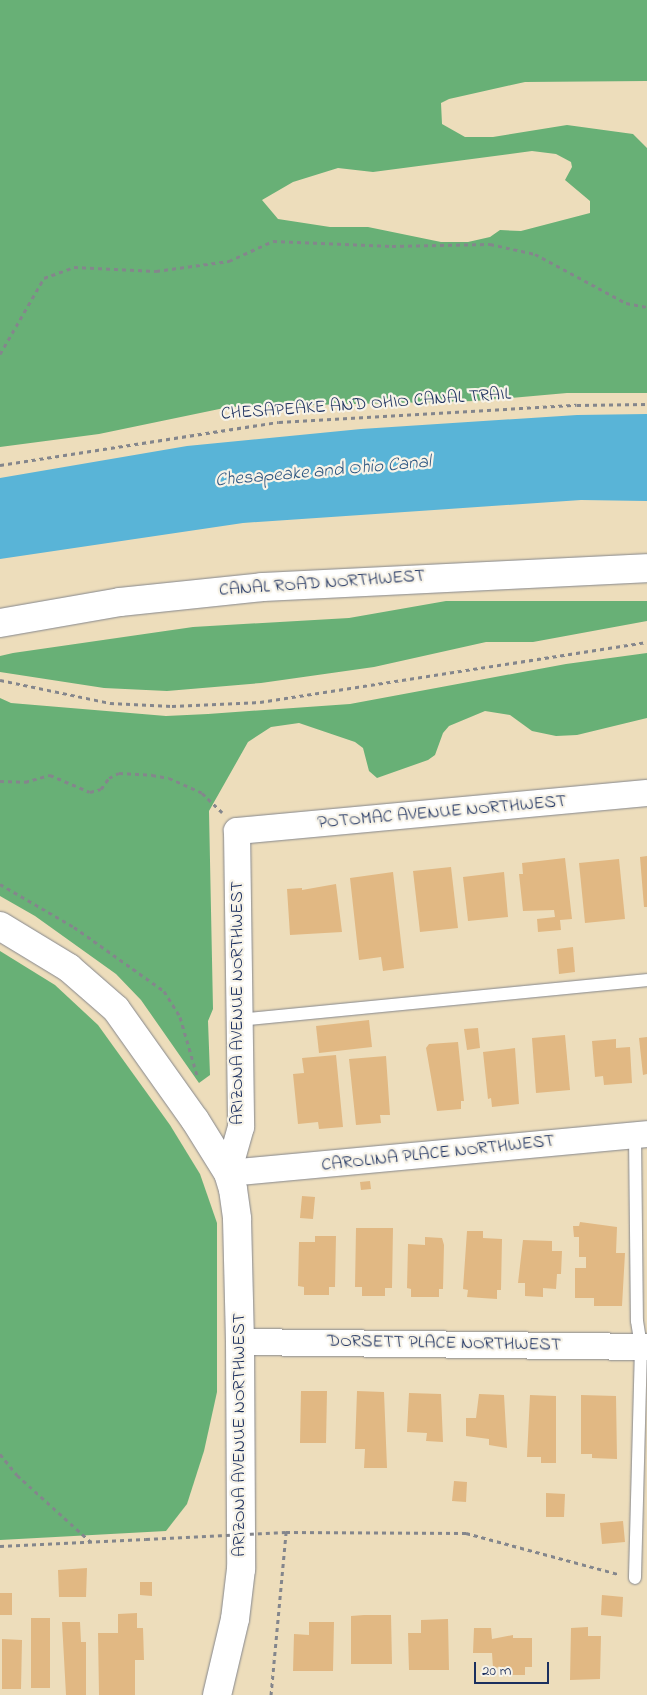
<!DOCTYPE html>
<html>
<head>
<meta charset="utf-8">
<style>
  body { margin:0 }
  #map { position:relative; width:647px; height:1695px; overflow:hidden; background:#edddbb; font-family:"Indie Flower",sans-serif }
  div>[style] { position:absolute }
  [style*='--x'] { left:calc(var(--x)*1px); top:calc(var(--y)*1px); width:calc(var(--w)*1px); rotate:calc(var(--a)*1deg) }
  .forest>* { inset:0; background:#68b076 }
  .water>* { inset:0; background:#59b4d7 }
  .building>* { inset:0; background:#e1b883 }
  .path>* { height:3px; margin-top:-1.5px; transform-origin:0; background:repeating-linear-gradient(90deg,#84868c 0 4px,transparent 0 8px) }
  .roads { filter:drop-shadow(0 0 1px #84868c) drop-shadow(0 0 1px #84868c) }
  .service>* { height:12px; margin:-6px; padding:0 6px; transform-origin:6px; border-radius:6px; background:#fff }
  .minor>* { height:26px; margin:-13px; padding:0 13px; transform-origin:13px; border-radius:13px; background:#fff }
  .primary>* { height:28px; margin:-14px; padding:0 14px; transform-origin:14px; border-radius:14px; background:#fff }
  .trunk>* { height:28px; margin:-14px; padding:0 14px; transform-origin:14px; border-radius:14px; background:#fff }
  .path-bridge>* { height:3px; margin-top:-1.5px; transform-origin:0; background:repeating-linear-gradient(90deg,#84868c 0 4px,transparent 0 8px) }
  span { translate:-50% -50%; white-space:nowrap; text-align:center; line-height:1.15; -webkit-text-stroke:4.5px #f7f3e8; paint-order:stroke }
  .street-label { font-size:18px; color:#1b2f5e }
  .water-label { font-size:19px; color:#2e5782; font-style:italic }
  .scale { position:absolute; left:474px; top:1662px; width:75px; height:22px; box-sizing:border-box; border:2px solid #1b2f5e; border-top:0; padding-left:6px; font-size:15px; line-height:18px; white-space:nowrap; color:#1b2f5e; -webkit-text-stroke:4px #f7f3e8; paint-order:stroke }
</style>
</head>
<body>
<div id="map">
  <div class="forest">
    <div style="clip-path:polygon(evenodd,0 0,647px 0,647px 81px,525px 82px,449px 99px,441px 103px,442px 124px,465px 137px,493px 137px,567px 125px,633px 134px,647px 148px,647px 393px,567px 393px,475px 401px,229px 407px,99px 434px,0 447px,0 0,532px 151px,556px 154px,571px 162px,572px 167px,565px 180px,590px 201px,590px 213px,521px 231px,500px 230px,490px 237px,468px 242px,441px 242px,368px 227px,330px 227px,278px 219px,262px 200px,293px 182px,338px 168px,373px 172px,532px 151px)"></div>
    <div style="clip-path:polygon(446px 601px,647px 601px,647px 621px,533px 642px,486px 642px,374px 667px,261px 683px,167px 691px,104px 688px,0 672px,0 656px,13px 653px,193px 627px,349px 618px)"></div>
    <div style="clip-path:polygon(647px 653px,647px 718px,577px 735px,556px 736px,532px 731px,510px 715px,485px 711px,449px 726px,443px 733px,435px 755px,428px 760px,377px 778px,369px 771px,363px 748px,355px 742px,299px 723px,271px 727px,248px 742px,209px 811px,213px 1009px,208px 1021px,210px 1075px,199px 1083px,141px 1000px,116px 974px,35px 916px,0 896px,0 698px,11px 703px,166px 716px,208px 714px,350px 704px,566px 664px)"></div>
    <div style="clip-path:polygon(0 951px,55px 985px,98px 1025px,170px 1125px,200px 1174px,217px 1223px,217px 1392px,204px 1451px,187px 1504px,166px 1531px,0 1540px)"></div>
  </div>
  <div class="water">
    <div style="clip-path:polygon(647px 414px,647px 501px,581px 500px,243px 523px,0 559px,0 478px,187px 446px,361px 429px,577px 415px)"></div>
  </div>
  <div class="building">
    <div style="clip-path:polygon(647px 856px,647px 907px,644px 907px,640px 857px)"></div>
    <div style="clip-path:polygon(565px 858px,572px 919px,560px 920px,561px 930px,538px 932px,537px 919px,555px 917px,554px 910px,523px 911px,519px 874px,523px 874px,522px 863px)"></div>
    <div style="clip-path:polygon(619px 859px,625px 919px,585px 923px,579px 863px)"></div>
    <div style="clip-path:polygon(451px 867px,458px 928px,420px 932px,413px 871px)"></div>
    <div style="clip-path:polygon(393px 872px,404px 968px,383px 971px,381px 957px,359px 960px,350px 878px)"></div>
    <div style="clip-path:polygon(504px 872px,508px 917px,468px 921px,463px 877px)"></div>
    <div style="clip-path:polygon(336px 884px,342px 932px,290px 935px,287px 889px,302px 888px,302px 890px)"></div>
    <div style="clip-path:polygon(573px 947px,575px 972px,559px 974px,557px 949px)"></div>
    <div style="clip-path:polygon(369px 1020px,372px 1047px,319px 1053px,316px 1026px)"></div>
    <div style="clip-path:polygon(478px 1028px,480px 1048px,467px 1050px,464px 1029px)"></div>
    <div style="clip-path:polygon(565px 1035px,570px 1090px,536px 1093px,532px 1038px)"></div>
    <div style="clip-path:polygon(647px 1037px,647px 1074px,643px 1075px,639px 1038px)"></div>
    <div style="clip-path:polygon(616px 1039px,616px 1048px,630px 1047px,632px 1083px,604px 1085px,603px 1076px,595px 1077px,592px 1041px)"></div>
    <div style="clip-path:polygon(458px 1042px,464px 1101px,461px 1101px,461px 1109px,437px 1111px,426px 1048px,429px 1044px)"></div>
    <div style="clip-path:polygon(515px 1048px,519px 1104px,492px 1107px,491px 1098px,488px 1099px,483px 1052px)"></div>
    <div style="clip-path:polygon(336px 1055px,343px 1127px,319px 1129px,318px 1122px,298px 1124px,293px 1074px,304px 1073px,302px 1058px)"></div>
    <div style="clip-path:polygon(386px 1056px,390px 1115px,380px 1115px,381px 1123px,356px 1125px,349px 1059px)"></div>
    <div style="clip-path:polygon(370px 1181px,371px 1189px,361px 1190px,360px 1182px)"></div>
    <div style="clip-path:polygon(302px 1196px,315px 1197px,313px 1219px,300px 1218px)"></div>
    <div style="clip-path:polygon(580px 1222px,617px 1227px,616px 1253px,625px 1253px,622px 1306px,594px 1306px,594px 1298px,575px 1298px,575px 1268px,586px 1268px,586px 1257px,579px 1257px,579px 1237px,574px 1237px,573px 1226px,579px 1226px)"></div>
    <div style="clip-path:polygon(356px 1228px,393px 1228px,392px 1288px,385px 1288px,385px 1296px,362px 1296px,362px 1287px,355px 1287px)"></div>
    <div style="clip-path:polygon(467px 1231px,483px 1231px,483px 1238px,502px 1239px,501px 1290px,497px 1290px,497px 1299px,467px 1297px,468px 1290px,463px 1289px)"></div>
    <div style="clip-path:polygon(315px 1236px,336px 1236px,335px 1287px,329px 1287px,329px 1295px,304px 1295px,304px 1287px,298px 1286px,299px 1242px,315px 1242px)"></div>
    <div style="clip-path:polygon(425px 1237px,442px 1238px,444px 1245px,443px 1289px,439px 1289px,439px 1297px,411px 1297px,411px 1289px,407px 1288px,408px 1244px,425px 1245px)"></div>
    <div style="clip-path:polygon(523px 1240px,552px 1241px,552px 1251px,562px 1251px,561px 1274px,557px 1274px,556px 1289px,543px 1288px,543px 1297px,525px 1296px,525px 1283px,518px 1283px)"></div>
    <div style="clip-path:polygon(301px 1391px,327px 1391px,326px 1443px,300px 1443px)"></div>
    <div style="clip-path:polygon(357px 1391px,384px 1392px,387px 1468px,364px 1468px,365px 1449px,355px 1449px)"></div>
    <div style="clip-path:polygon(409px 1393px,441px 1394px,443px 1442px,426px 1441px,427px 1433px,407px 1432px)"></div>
    <div style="clip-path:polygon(479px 1394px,504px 1395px,507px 1448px,489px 1445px,489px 1439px,466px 1436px,466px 1418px,476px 1418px)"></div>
    <div style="clip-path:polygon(530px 1395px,556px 1396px,556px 1463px,541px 1463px,541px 1457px,527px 1457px)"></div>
    <div style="clip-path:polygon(581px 1395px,616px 1396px,617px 1459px,592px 1458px,592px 1454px,581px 1454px)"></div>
    <div style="clip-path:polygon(454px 1481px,467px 1482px,466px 1502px,452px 1501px)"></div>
    <div style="clip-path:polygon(546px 1493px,565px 1494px,564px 1517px,546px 1517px)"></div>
    <div style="clip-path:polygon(623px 1521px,625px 1542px,602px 1544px,600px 1523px)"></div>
    <div style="clip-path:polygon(87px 1568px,86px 1597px,59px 1597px,58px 1570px)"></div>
    <div style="clip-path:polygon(140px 1582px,152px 1582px,152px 1596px,140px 1595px)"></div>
    <div style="clip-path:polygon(0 1593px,12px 1593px,12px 1615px,0 1615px)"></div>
    <div style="clip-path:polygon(602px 1595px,623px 1597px,622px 1617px,601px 1615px)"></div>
    <div style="clip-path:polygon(137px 1613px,137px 1628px,143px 1628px,144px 1660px,135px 1660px,135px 1695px,99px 1695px,98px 1633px,118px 1633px,118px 1614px)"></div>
    <div style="clip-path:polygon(364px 1615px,391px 1615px,392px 1664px,351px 1664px,351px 1616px)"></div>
    <div style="clip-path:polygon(31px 1618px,50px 1618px,50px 1688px,31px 1688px)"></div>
    <div style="clip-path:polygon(448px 1619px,449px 1670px,409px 1670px,408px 1633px,421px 1633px,421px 1620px)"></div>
    <div style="clip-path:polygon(62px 1622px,80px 1622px,81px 1642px,86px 1642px,86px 1695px,66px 1695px)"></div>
    <div style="clip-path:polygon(309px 1622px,334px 1622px,333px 1671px,293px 1671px,294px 1634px,309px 1635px)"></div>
    <div style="clip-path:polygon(588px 1627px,588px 1636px,601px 1636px,600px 1679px,570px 1680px,571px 1628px)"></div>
    <div style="clip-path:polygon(474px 1628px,491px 1628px,492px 1639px,513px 1635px,513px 1638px,532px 1638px,532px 1667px,525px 1667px,525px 1675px,501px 1675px,501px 1667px,493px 1668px,492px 1653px,473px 1653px)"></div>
    <div style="clip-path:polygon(2px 1639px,22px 1640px,21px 1689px,2px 1689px)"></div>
  </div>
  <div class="path">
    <div style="--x:0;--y:354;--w:88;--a:-59.9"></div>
    <div style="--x:44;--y:278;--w:32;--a:-20"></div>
    <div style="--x:74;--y:267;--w:82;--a:2.8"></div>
    <div style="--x:156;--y:271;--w:74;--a:-7.8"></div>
    <div style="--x:229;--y:261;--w:48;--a:-24.4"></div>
    <div style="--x:273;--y:241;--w:119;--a:2.4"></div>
    <div style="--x:392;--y:246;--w:98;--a:-1.2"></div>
    <div style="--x:490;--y:244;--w:46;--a:12.5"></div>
    <div style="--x:535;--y:254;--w:103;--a:28.3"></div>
    <div style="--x:626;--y:303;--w:21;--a:11"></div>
    <div style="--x:0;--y:465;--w:282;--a:-8.8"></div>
    <div style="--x:279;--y:422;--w:298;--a:-3.3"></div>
    <div style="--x:577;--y:405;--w:70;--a:-0.8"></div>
    <div style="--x:0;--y:680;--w:112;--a:11.8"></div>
    <div style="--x:110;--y:703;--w:62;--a:2.8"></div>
    <div style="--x:172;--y:706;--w:88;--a:-2.6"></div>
    <div style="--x:260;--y:702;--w:392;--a:-8.8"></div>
    <div style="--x:0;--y:781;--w:25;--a:2"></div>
    <div style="--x:25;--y:782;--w:26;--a:-16"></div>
    <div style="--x:50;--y:775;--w:43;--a:23"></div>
    <div style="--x:90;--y:792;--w:11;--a:-15"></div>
    <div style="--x:101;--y:789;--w:14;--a:-54"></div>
    <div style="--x:109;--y:778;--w:11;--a:-27"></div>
    <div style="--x:119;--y:773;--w:33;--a:3"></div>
    <div style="--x:152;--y:775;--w:17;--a:10"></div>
    <div style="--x:169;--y:778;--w:36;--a:24"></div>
    <div style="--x:202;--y:793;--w:28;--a:44"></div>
    <div style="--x:0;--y:884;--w:86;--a:30.2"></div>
    <div style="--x:74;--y:927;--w:110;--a:35.4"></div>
    <div style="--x:164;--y:991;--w:31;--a:58"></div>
    <div style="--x:180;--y:1017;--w:60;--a:73.7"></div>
    <div style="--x:0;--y:1454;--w:27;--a:51"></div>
    <div style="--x:17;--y:1475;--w:100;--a:42.2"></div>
    <div style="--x:0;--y:1546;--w:146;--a:-2.7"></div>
    <div style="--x:271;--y:1695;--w:164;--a:-84.7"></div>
    <div style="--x:286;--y:1532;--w:180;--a:0.3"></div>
    <div style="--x:466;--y:1533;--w:157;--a:15.1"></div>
  </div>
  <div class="roads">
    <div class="service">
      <div style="--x:239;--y:1020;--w:410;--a:-5.6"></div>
      <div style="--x:635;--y:1135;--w:186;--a:89.4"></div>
      <div style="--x:637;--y:1321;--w:26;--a:81"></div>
      <div style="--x:641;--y:1347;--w:231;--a:91.5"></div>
    </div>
    <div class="minor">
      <div style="--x:647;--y:793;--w:412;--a:174.7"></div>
      <div style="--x:237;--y:831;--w:296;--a:89.2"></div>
      <div style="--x:241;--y:1127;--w:48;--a:105.8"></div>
      <div style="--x:228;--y:1173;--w:421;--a:-5.3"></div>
      <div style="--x:240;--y:1342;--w:407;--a:0.7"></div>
    </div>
    <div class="primary">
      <div style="--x:0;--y:926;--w:81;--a:31.3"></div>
      <div style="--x:69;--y:968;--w:62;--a:41.1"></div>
      <div style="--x:116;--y:1009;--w:136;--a:54.6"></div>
      <div style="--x:195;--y:1120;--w:62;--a:58.1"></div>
      <div style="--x:228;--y:1173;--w:17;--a:73"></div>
      <div style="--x:233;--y:1189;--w:30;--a:82"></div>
      <div style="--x:237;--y:1219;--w:123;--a:88.6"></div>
      <div style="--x:240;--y:1342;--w:227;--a:89.7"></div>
      <div style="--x:241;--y:1569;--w:50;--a:96.8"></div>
      <div style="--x:235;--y:1619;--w:78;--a:103.3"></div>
    </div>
    <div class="trunk">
      <div style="--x:0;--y:623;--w:122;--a:-9.9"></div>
      <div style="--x:120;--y:602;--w:143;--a:-6"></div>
      <div style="--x:262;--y:587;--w:385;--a:-2.8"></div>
    </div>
  </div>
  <div class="path-bridge">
    <div style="--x:146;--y:1539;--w:140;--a:-2.9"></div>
  </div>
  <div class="street-label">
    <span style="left:366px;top:405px;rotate:-4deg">CHESAPEAKE AND OHIO CANAL TRAIL</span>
    <span style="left:322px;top:584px;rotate:-4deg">CANAL ROAD NORTHWEST</span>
    <span style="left:442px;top:813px;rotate:-5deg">POTOMAC AVENUE NORTHWEST</span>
    <span style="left:238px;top:1003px;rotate:-90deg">ARIZONA AVENUE NORTHWEST</span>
    <span style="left:438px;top:1154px;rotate:-6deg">CAROLINA PLACE NORTHWEST</span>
    <span style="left:444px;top:1344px;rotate:1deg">DORSETT PLACE NORTHWEST</span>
    <span style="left:240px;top:1435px;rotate:-90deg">ARIZONA AVENUE NORTHWEST</span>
  </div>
  <div class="water-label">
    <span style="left:323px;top:472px;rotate:-5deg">Chesapeake and Ohio Canal</span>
  </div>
  <div class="scale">20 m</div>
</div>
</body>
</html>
